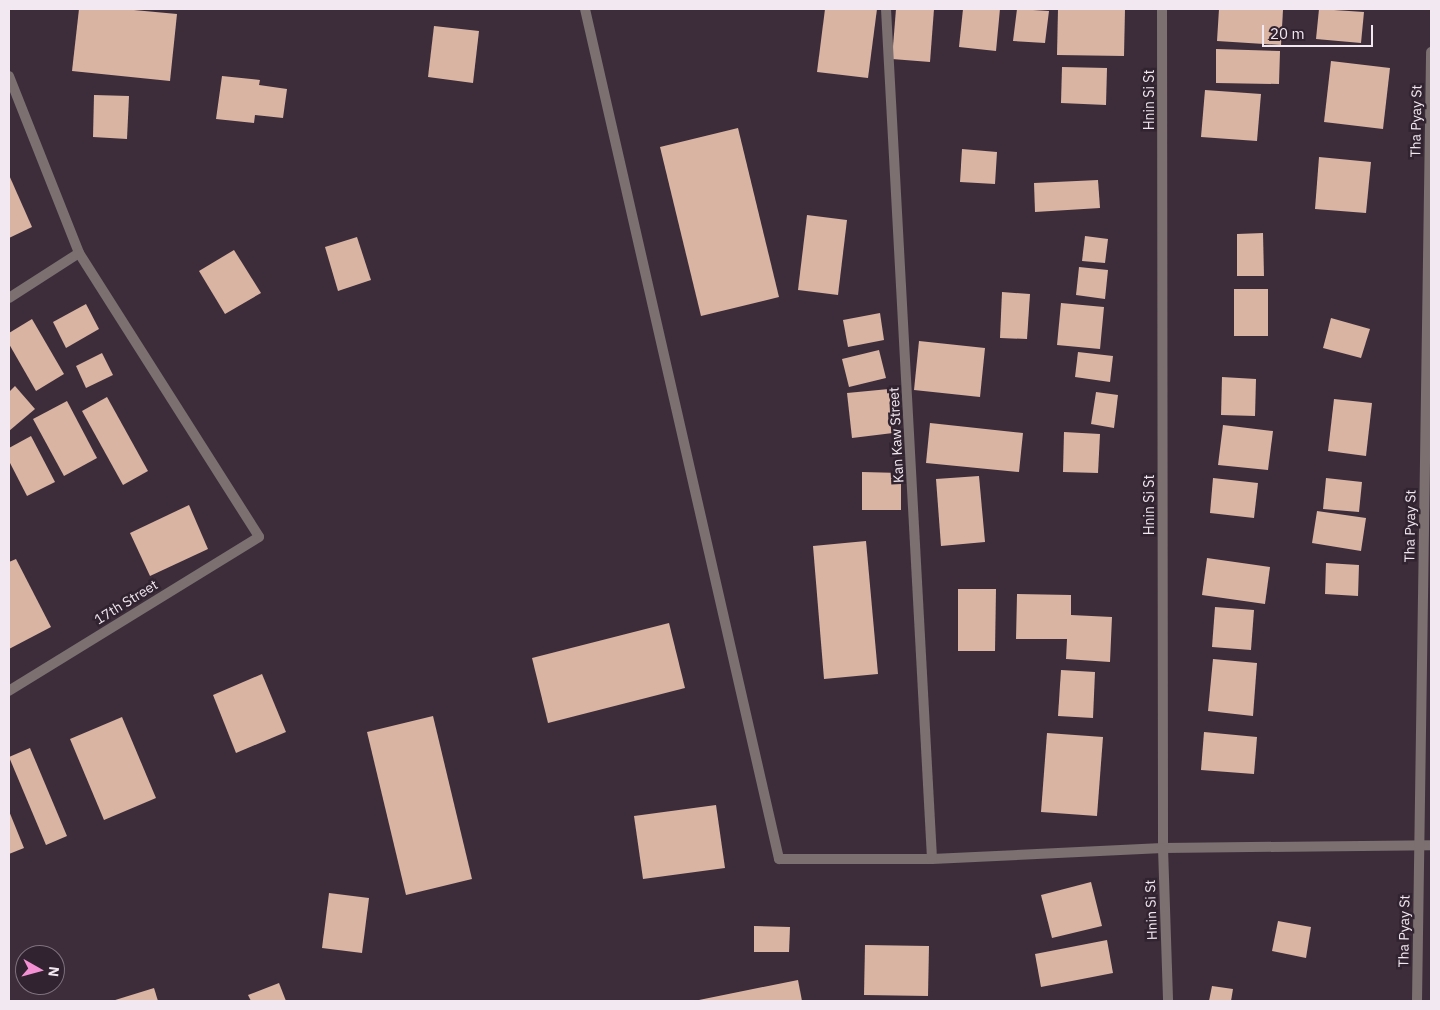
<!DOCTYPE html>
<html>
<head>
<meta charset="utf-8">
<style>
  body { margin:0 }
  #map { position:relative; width:1440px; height:1010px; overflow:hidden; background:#3d2d3b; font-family:"IBM Plex Sans",sans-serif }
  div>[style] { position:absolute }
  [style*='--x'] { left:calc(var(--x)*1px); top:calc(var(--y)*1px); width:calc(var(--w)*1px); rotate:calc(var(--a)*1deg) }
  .building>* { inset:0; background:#d9b4a2 }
  .street>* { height:10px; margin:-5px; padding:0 5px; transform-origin:5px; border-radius:5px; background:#7c7070 }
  span { translate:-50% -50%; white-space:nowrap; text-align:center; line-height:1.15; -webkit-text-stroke:5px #322331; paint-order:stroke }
  .street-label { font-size:14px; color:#f2e8f1 }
  .frame { position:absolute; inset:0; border:10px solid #f2e8f1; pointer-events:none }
  .north { position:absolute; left:15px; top:945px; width:50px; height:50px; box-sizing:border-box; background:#322331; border:1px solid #7f727e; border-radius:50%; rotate:97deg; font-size:14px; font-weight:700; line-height:20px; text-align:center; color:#f2e8f1 }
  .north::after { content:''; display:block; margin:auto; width:18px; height:22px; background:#f491d4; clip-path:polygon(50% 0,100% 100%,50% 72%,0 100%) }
  .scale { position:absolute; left:1262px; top:25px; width:111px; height:22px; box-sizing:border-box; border:2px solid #f2e8f1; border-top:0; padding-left:6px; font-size:15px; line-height:18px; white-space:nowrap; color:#f2e8f1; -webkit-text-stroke:4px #322331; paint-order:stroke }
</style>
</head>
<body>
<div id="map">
  <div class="building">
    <div style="clip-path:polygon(79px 9px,123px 9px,177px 14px,170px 81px,72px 71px)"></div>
    <div style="clip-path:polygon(825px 9px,877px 9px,868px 78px,817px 72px)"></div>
    <div style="clip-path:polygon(896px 9px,934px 9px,930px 62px,892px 59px)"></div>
    <div style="clip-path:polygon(963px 9px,1000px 9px,996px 51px,959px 47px)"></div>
    <div style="clip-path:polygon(1017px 9px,1049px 11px,1045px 43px,1013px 41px)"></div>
    <div style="clip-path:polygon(1058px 9px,1125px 9px,1124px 56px,1057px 55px)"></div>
    <div style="clip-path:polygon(1219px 9px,1283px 10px,1281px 45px,1217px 41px)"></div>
    <div style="clip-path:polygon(1319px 9px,1364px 12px,1361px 43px,1316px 39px)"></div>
    <div style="clip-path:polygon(434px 26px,479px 31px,473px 83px,428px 77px)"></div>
    <div style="clip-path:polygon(1216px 49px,1280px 51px,1279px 84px,1216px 83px)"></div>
    <div style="clip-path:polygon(1331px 61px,1390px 68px,1383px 129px,1324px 122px)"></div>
    <div style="clip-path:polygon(1062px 67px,1107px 68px,1106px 105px,1061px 103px)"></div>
    <div style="clip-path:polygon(222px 76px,260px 80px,259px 85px,287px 89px,283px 118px,255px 115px,254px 123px,216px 119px)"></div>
    <div style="clip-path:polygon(1205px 90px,1261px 94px,1257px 141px,1201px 137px)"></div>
    <div style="clip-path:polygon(94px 95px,129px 96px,127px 139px,93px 137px)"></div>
    <div style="clip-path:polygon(738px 128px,779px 297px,701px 316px,660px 147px)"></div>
    <div style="clip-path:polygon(962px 149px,997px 152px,995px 184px,960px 182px)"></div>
    <div style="clip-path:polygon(1319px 157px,1371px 162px,1366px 213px,1315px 209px)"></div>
    <div style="clip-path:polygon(9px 175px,32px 227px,9px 238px)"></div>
    <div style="clip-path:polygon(1098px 180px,1100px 208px,1035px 212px,1034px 183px)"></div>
    <div style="clip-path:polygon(807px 215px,847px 220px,838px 295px,798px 290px)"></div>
    <div style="clip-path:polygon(1263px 233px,1264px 276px,1237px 276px,1237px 234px)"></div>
    <div style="clip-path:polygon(1085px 236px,1108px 239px,1105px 263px,1082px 261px)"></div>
    <div style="clip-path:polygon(357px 237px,371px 280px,338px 291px,325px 247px)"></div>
    <div style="clip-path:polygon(234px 250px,261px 293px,225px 314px,199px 271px)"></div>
    <div style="clip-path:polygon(1079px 267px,1108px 270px,1105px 299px,1076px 295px)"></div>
    <div style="clip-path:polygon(1234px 289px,1268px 289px,1268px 336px,1234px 336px)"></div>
    <div style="clip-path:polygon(1002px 292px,1030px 294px,1027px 339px,1000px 338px)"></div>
    <div style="clip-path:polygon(1061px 303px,1104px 307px,1100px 349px,1057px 345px)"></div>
    <div style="clip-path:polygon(86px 304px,99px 329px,66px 348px,53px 322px)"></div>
    <div style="clip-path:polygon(880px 313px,884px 340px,848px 347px,843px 320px)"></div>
    <div style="clip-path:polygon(1331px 318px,1370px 329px,1361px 358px,1323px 348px)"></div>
    <div style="clip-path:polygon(32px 319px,64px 374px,36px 391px,9px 344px,9px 333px)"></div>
    <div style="clip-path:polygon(919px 341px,985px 348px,980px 397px,914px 390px)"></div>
    <div style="clip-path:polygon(879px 350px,886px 378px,849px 387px,842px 359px)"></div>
    <div style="clip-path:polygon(1078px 352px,1113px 356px,1110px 382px,1075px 377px)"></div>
    <div style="clip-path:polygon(102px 353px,113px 375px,86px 388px,76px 366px)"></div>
    <div style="clip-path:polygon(1222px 377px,1256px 379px,1255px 416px,1221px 415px)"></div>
    <div style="clip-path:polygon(15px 386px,35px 409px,9px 431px,9px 392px)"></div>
    <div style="clip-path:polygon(889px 389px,893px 433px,852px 438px,847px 393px)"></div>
    <div style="clip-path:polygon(1096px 392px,1118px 395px,1114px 428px,1091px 424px)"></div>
    <div style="clip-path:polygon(107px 397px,148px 471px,123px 485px,82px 411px)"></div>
    <div style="clip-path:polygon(1334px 399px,1372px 403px,1366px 456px,1328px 451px)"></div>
    <div style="clip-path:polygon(67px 401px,97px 458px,64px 476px,33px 419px)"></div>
    <div style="clip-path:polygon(930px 423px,1023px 433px,1019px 472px,926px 463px)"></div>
    <div style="clip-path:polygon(1223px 425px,1273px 431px,1268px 470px,1218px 465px)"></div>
    <div style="clip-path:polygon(1064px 432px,1100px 434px,1098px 473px,1063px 472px)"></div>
    <div style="clip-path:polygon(31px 436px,55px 482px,27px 496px,9px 461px,9px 448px)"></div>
    <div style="clip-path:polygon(862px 472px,901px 473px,901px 510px,862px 510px)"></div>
    <div style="clip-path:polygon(979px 476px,985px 542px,941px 546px,936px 479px)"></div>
    <div style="clip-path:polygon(1213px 478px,1258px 483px,1254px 518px,1210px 513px)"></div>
    <div style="clip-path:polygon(1326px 478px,1362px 482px,1359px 512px,1323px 509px)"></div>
    <div style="clip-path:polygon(189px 505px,208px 549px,150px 576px,130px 533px)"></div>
    <div style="clip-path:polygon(1317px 511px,1366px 518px,1361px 551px,1312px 543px)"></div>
    <div style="clip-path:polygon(866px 541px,878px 674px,824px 679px,813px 546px)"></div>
    <div style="clip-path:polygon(1207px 558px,1270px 567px,1265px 604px,1202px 595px)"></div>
    <div style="clip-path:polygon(16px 559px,51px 627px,9px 649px,9px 562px)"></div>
    <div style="clip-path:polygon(1326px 563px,1359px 565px,1358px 596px,1325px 594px)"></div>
    <div style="clip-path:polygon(958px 589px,996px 589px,995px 651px,958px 651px)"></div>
    <div style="clip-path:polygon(1017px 594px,1071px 595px,1071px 615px,1112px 617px,1110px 662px,1066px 659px,1067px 639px,1016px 639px)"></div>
    <div style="clip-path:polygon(1215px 607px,1254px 610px,1251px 650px,1212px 647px)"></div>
    <div style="clip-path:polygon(669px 623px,685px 688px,548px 723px,532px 658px)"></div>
    <div style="clip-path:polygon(1213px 659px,1257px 663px,1253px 716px,1208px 711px)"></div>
    <div style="clip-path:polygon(1061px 670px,1095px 672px,1093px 718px,1058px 716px)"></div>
    <div style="clip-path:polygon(262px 674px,286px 732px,236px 753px,213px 695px)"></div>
    <div style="clip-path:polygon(433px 716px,472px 879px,406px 895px,367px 732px)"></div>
    <div style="clip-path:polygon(122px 717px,156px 798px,104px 820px,70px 739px)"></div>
    <div style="clip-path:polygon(1204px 732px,1257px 737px,1254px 774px,1201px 770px)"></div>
    <div style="clip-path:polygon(1047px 733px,1103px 737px,1097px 816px,1041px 812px)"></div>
    <div style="clip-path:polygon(30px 748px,67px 836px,46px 845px,9px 757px)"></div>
    <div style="clip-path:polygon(716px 805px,725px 868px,643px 879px,634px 816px)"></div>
    <div style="clip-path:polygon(9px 811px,24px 848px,9px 854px)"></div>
    <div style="clip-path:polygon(1091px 882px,1102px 926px,1052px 938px,1041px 895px)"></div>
    <div style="clip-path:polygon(329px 893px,369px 898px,362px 953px,322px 948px)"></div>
    <div style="clip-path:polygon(1278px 921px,1311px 927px,1306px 958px,1272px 951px)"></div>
    <div style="clip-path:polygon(754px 926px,790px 927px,789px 952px,754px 952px)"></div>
    <div style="clip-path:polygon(1107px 940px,1113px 973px,1041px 987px,1035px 954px)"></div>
    <div style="clip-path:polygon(865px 945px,929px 946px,928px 996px,864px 995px)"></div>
    <div style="clip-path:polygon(798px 980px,802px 1001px,699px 1001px,699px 1000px)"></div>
    <div style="clip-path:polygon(279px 983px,286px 1001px,251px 1001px,248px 995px)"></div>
    <div style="clip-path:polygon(1212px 986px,1233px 989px,1231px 1001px,1209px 1001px)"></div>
    <div style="clip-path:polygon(154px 988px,158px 1001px,112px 1001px)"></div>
  </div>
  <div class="street">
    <div style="--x:585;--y:9;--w:872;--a:77.14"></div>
    <div style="--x:779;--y:859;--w:153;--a:0"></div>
    <div style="--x:932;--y:859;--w:231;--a:-2.7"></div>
    <div style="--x:1163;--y:848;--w:268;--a:-0.6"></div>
    <div style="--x:886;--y:9;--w:851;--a:86.9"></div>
    <div style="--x:1162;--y:9;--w:839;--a:89.93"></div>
    <div style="--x:1163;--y:848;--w:153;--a:88.1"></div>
    <div style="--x:9;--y:76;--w:190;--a:68.4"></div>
    <div style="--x:79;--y:253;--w:336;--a:57.6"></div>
    <div style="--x:259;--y:537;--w:294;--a:148.4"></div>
    <div style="--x:9;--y:298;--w:83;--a:-32.7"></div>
    <div style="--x:1417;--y:1001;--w:949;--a:-89.15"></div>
  </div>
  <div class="street-label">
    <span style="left:1149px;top:100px;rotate:-90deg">Hnin Si St</span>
    <span style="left:1416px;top:121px;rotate:-89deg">Tha Pyay St</span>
    <span style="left:896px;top:435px;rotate:-93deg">Kan Kaw Street</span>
    <span style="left:1149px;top:505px;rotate:-90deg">Hnin Si St</span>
    <span style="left:1410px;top:526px;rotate:-89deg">Tha Pyay St</span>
    <span style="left:126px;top:602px;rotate:-32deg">17th Street</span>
    <span style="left:1151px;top:910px;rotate:-92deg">Hnin Si St</span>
    <span style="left:1404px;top:931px;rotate:-89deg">Tha Pyay St</span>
  </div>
  <div class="frame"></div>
  <div class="north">N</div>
  <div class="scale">20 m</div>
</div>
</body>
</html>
